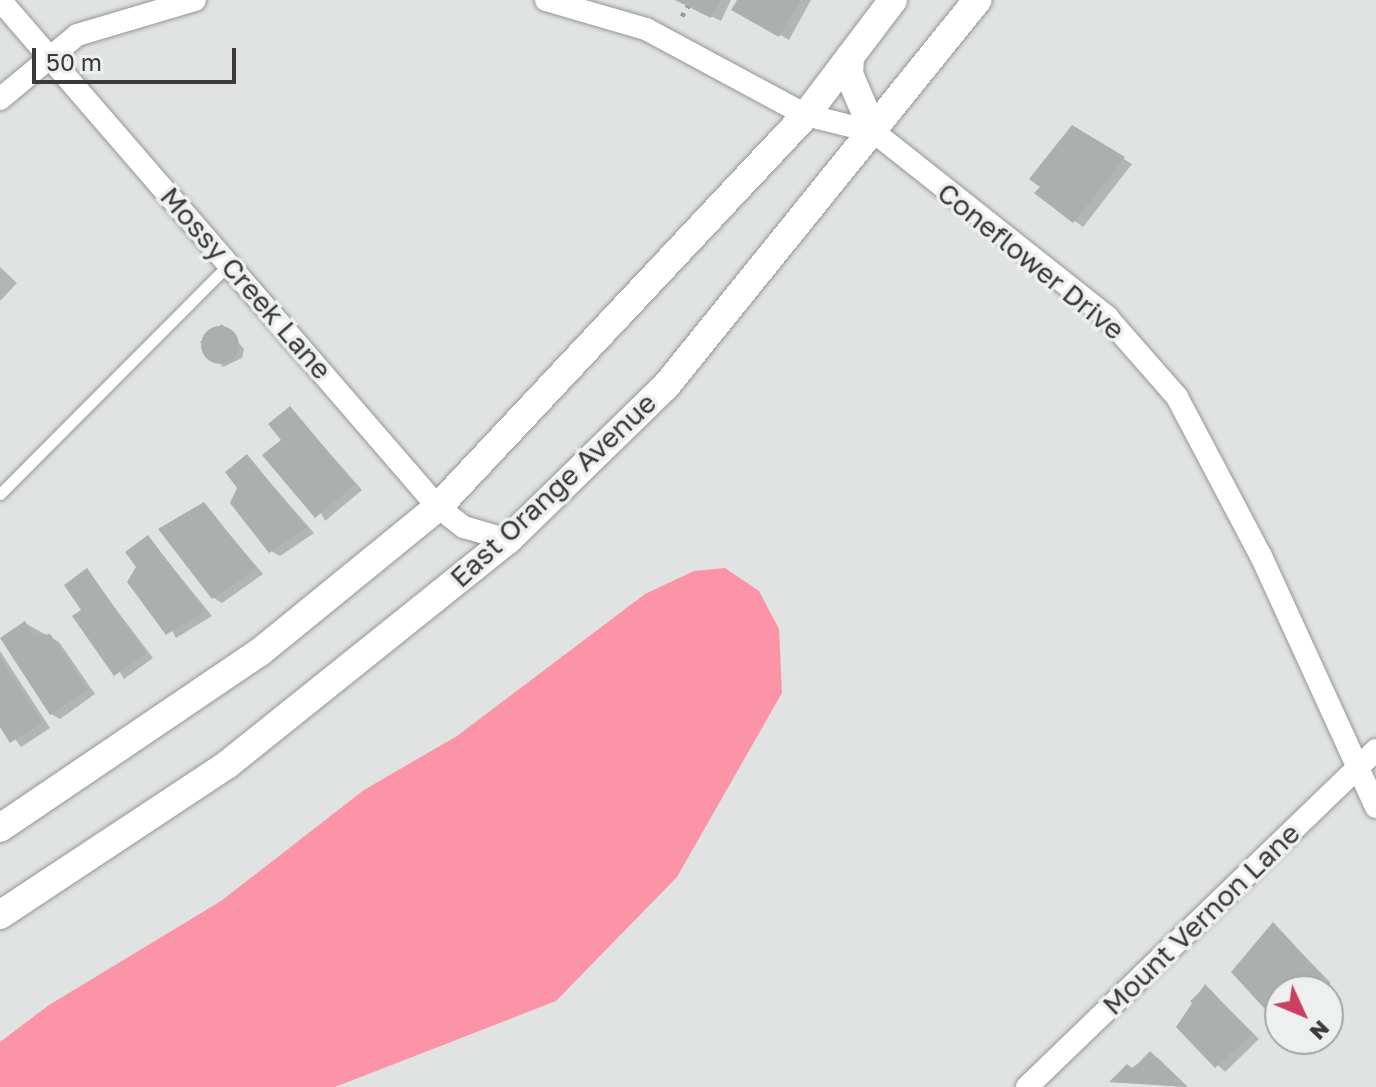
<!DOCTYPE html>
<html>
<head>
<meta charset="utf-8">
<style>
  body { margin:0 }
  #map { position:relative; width:1376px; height:1087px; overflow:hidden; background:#e0e3e1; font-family:"Golos Text",sans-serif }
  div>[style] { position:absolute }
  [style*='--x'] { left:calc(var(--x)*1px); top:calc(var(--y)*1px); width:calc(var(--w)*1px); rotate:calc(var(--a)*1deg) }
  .water>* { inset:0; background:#fc94a7 }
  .shadow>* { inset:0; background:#0003 }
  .building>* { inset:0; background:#acafad }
  .round { border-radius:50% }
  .path>* { height:5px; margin-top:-2.5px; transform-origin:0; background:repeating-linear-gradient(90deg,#989b99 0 4px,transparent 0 10px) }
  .roads { filter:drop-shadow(0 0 2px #949795) drop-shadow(0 0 2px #949795) }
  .service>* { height:11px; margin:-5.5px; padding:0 5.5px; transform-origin:5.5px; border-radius:5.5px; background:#fff }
  .minor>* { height:22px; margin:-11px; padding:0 11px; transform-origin:11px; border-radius:11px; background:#fff }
  .tertiary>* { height:28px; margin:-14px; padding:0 14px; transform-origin:14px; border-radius:14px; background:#fff }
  span { translate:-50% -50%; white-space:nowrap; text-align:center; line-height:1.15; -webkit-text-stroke:7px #edf0ee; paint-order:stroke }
  .street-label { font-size:28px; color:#393a39 }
  .north { position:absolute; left:1264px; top:975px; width:80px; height:80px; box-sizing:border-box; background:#edf0ee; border:2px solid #a5a7a6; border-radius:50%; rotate:134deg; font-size:22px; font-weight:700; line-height:32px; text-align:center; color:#393a39 }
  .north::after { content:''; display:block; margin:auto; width:28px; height:36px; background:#cd3e65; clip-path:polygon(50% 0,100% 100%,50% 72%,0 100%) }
  .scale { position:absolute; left:32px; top:48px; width:204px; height:36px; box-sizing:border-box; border:4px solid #393a39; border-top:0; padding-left:10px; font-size:24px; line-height:28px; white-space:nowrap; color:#393a39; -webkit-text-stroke:6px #edf0ee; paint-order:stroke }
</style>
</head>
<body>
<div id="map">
  <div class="water">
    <div style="clip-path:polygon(725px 568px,759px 591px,779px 629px,782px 693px,677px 877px,556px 1001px,335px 1087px,0 1087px,0 1042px,49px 1005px,221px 901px,364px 790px,457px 736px,645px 594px,694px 571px)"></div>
  </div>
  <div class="shadow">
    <div style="clip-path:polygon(678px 0,731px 0,721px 21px)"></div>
    <div style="clip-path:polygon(739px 0,811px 0,789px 40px,734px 9px)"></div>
    <div style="clip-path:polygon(1072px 128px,1132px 164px,1083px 227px,1037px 193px)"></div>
    <div style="clip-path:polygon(0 267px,17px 283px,0 301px)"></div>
    <div style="clip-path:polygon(222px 324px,244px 349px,242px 358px,223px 367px,200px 342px)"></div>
    <div style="clip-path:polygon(290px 408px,362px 490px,325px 521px,284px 440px)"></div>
    <div style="clip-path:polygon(247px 456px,314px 533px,280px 556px,271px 551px)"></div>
    <div style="clip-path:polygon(204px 504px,263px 574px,222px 603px,214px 598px)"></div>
    <div style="clip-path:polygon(148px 537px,212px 616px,176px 638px,138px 567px)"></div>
    <div style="clip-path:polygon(87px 571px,153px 658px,124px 679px,83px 610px)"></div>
    <div style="clip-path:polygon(25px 623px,59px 642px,95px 694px,60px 719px,51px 714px)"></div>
    <div style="clip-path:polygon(0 651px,50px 728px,21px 747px,0 718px)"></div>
    <div style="clip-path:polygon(1273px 925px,1331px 983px,1322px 991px,1280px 991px,1280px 1021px,1233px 972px)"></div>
    <div style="clip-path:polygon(1206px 986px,1259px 1039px,1225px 1072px,1179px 1027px,1197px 1010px,1190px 1001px)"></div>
    <div style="clip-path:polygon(1151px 1054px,1159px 1059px,1188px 1087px,1112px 1082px)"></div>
  </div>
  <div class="building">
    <div style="clip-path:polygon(675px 0,720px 0,711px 18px)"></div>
    <div style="clip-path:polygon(737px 0,800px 0,779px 37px,731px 10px)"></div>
    <div style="clip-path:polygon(1072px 125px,1125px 157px,1073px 223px,1034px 193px,1040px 187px,1029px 179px)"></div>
    <div class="round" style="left:201px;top:326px;width:38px;height:38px"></div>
    <div style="clip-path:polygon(290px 406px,355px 484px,315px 518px,262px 455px,281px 440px,268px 424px)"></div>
    <div style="clip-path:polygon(247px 454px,306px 527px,269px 553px,230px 503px,237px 488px,225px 472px)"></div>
    <div style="clip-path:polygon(204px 502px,256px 568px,212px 599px,158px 529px)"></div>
    <div style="clip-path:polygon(148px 535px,205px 611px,166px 635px,127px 582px,136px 567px,125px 552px)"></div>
    <div style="clip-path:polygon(87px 568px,146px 653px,114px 676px,72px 616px,81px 610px,64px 585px)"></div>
    <div style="clip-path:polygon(25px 621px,34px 636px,50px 634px,88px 689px,50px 715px,0 638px)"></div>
    <div style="clip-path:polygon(0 657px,42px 722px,10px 743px,0 727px)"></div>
    <div style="clip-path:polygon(1273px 922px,1324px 977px,1309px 991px,1280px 991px,1276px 1021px,1231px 972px)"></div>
    <div style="clip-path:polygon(1205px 984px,1252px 1034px,1215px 1068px,1176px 1027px)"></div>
    <div style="clip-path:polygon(1150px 1051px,1187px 1087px,1109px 1082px,1127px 1064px,1133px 1069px)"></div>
  </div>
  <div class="path">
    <div style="--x:682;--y:16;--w:12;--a:-59"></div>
  </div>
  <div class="roads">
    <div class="service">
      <div style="--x:0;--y:494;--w:323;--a:-45.1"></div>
    </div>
    <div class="minor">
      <div style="--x:0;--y:0;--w:670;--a:49.18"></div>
      <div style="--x:438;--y:507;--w:33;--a:38"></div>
      <div style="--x:464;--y:527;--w:46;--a:16.5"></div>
      <div style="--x:546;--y:0;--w:104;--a:16.2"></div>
      <div style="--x:646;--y:29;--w:182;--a:28.3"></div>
      <div style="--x:806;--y:115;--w:70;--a:14"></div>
      <div style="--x:874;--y:132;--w:298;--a:38.4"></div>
      <div style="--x:1107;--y:317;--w:106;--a:48.8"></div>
      <div style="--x:1177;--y:397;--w:180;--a:62.2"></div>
      <div style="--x:1261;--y:556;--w:276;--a:65.4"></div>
      <div style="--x:0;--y:99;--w:100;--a:-39.7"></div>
      <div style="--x:77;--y:35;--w:123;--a:-16.5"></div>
      <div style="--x:1027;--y:1087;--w:485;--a:-44"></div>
    </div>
    <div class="tertiary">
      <div style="--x:850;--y:57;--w:17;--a:93"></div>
      <div style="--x:849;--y:74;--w:63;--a:66.7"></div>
      <div style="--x:0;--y:828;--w:314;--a:-34.1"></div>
      <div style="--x:260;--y:652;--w:230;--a:-39.2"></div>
      <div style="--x:438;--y:507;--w:538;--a:-46.81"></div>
      <div style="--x:806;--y:115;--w:144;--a:-52.9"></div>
      <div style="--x:0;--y:915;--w:273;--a:-33.5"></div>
      <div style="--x:228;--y:764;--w:359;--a:-38.7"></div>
      <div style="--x:508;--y:540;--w:221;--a:-44.3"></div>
      <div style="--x:666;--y:386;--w:496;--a:-51.1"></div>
    </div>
  </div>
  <div class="street-label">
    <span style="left:1031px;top:261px;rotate:39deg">Coneflower Drive</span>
    <span style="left:246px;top:283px;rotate:49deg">Mossy Creek Lane</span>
    <span style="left:553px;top:490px;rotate:-43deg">East Orange Avenue</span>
    <span style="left:1201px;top:919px;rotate:-44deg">Mount Vernon Lane</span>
  </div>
  <div class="north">N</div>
  <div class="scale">50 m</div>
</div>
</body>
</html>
